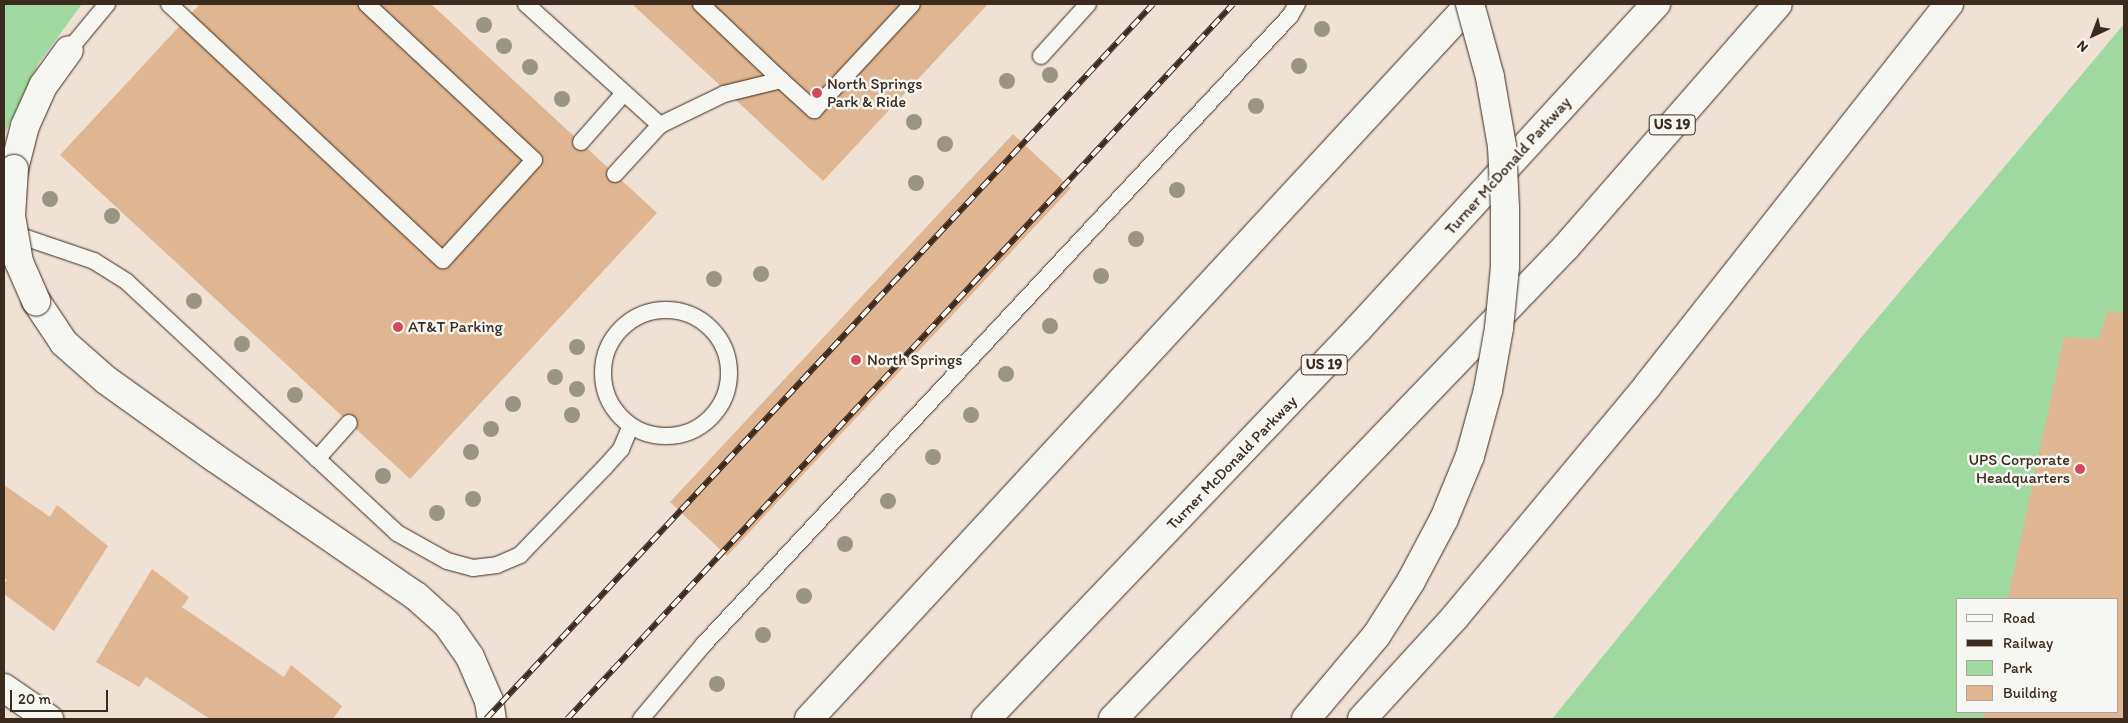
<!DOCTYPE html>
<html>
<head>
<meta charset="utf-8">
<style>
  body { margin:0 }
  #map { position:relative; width:2128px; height:723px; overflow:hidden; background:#efe2d5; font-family:Itim,sans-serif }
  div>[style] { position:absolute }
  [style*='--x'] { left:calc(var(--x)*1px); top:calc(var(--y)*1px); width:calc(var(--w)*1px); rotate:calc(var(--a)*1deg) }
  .green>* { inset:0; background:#9fd9a0 }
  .building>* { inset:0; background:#e0b591 }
  .roads { filter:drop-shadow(0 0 1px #3b2a1e) drop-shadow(0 0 1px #3b2a1e) }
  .lane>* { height:16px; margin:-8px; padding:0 8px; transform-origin:8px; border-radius:8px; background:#f6f6f2 }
  .lane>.ring { margin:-8px; padding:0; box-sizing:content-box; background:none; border:16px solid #f6f6f2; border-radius:50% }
  .street>* { height:28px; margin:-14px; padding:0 14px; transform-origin:14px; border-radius:14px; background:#f6f6f2 }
  .highway>* { height:28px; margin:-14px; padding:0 14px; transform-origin:14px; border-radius:14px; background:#f6f6f2 }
  .rail>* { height:5.5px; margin-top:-2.75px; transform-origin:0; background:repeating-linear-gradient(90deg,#f6f6f2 0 11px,#3b2a1e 0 22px); box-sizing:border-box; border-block:1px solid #3b2a1e }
  .bridges { filter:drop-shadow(0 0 1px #3b2a1e) drop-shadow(0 0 1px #3b2a1e) }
  .highway-bridge>* { height:28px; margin:-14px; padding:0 14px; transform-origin:14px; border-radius:14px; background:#f6f6f2 }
  .trees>* { width:16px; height:16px; margin:-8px; border-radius:50%; background:#9a9582 }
  .dots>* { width:14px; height:14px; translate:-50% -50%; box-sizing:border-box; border:2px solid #f6f6f2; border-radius:50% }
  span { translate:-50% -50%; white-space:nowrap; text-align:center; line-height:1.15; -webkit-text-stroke:5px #f6f6f2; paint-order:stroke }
  .shield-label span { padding:1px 4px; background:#f6f6f2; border:1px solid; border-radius:4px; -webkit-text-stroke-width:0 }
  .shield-label { font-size:15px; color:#3b2a1e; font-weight:700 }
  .poi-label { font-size:16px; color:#3b2a1e }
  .left { translate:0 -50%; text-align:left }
  .right { translate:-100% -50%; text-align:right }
  .street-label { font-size:16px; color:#3b2a1e }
  .frame { position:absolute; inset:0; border:5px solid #3b2a1e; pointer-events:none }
  .legend { position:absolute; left:1956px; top:598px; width:162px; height:115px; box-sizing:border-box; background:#f6f6f2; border:1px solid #aba49d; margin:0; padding:6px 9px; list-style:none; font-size:15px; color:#3b2a1e }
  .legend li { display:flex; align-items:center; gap:10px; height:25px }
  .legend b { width:25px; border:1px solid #aba49d }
  .north { position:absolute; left:2068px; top:10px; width:50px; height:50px; -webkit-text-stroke:4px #f6f6f2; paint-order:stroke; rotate:223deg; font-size:14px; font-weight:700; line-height:20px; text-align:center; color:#3b2a1e }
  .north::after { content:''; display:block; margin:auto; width:18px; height:22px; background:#3b2a1e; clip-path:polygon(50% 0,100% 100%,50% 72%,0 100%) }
  .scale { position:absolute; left:10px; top:690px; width:98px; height:22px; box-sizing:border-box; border:2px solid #3b2a1e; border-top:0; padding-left:6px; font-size:15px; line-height:18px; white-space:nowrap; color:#3b2a1e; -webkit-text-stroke:4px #f6f6f2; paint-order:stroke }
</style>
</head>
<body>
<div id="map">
  <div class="green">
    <div style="clip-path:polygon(4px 4px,82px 4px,38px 64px,4px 135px)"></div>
    <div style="clip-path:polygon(evenodd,2124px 24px,2124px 719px,1552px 719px,1860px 339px,2124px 24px,1957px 599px,2117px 599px,2117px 712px,1957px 712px,1957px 599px)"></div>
  </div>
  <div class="building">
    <div style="clip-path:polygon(200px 4px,431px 4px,657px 213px,410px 479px,60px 155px)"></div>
    <div style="clip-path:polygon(632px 4px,988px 4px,823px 181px)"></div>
    <div style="clip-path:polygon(1013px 134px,1071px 188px,727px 556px,670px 502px)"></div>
    <div style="clip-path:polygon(2107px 311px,2124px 313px,2124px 719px,1983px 719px,1984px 712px,2117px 712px,2117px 599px,2008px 599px,2064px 337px,2099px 339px)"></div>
    <div style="clip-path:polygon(4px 485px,50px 517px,57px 505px,108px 546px,54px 631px,4px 594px,4px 584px,7px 580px,4px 578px)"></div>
    <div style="clip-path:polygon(152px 569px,189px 597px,182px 607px,284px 677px,291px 665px,342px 706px,333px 719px,210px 719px,146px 677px,139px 687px,96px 662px)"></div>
  </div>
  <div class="roads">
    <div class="lane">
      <div style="--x:169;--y:4;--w:375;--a:43.1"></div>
      <div style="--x:443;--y:260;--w:135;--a:-47.7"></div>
      <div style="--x:534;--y:160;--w:229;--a:-137"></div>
      <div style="--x:526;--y:4;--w:181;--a:42.1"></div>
      <div style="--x:701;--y:4;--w:110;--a:43.5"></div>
      <div style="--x:69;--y:50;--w:60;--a:-50.4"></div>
      <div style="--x:1041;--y:56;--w:70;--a:-47.9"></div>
      <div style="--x:581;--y:142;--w:65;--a:-48.7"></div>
      <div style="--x:615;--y:174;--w:67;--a:-47.4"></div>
      <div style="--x:660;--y:125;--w:71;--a:-25.8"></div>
      <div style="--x:724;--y:94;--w:59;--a:-13.8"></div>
      <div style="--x:781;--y:80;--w:45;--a:42.3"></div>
      <div style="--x:814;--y:110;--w:144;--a:-47.2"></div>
      <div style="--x:9;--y:232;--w:90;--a:18.8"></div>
      <div style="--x:94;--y:261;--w:39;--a:32"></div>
      <div style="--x:127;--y:282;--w:369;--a:42.9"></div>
      <div style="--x:397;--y:533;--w:57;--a:29.2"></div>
      <div style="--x:447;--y:561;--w:27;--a:15"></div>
      <div style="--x:473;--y:568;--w:24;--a:-7"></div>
      <div style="--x:497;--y:565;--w:25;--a:-23"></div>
      <div style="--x:520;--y:555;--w:122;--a:-46"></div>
      <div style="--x:605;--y:467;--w:24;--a:-48"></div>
      <div style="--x:621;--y:449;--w:25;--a:-67"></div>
      <div class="ring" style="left:603px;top:310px;width:110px;height:110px"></div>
      <div style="--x:317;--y:459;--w:48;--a:-48.4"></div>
      <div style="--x:641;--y:719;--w:98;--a:-50"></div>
      <div style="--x:704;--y:644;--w:859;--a:-46.98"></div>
      <div style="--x:1290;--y:16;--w:14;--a:-60"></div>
    </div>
    <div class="street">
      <div style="--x:4;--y:688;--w:55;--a:34.6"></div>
    </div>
    <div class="highway">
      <div style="--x:14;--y:169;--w:44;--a:-75.7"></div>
      <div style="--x:25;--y:126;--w:44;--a:-65.8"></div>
      <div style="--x:43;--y:86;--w:44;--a:-54.2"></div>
      <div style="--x:36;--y:301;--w:50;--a:56.3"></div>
      <div style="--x:64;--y:343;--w:56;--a:41.4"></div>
      <div style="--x:106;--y:380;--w:134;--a:35.6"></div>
      <div style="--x:215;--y:458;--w:244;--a:34.5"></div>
      <div style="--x:416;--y:596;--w:42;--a:42.1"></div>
      <div style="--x:447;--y:624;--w:40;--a:55.1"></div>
      <div style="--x:470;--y:657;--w:48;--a:66.6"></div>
      <div style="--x:489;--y:701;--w:18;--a:81"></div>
      <div style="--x:809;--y:719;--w:974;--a:-47.25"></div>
      <div style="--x:986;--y:719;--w:540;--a:-46.35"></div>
      <div style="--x:1359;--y:328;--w:440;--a:-47.5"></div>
      <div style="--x:1113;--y:719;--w:654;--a:-46.18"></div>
      <div style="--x:1566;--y:247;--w:322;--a:-48.9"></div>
      <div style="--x:1362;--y:719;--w:138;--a:-47.6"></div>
      <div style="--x:1455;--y:617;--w:302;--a:-50.2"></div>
      <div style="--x:1648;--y:385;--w:486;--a:-51.7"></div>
    </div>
  </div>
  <div class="rail">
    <div style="--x:486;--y:719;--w:978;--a:-46.99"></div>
    <div style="--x:567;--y:719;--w:977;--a:-47.03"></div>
  </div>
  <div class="bridges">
    <div class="highway-bridge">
      <div style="--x:14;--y:169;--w:47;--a:93.7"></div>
      <div style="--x:11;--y:216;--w:47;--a:80.1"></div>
      <div style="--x:19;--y:262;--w:43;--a:66.4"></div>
      <div style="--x:1306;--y:719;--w:109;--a:-49.9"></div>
      <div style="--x:1376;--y:636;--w:65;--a:-57.5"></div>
      <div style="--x:1411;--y:581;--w:70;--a:-62"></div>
      <div style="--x:1444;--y:519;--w:68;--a:-67.6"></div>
      <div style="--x:1470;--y:456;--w:68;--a:-74.7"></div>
      <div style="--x:1488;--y:390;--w:63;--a:-79.9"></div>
      <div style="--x:1499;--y:328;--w:61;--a:-84.4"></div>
      <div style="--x:1505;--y:267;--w:59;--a:-90"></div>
      <div style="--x:1505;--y:208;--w:62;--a:-92.8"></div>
      <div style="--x:1502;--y:146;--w:70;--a:-99.9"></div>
      <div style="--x:1490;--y:77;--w:76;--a:-105.3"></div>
    </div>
  </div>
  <div class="trees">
    <div style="left:484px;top:25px"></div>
    <div style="left:1322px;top:29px"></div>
    <div style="left:504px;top:46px"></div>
    <div style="left:1299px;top:66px"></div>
    <div style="left:530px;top:67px"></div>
    <div style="left:1050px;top:75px"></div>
    <div style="left:1007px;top:81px"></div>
    <div style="left:562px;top:99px"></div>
    <div style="left:1256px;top:106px"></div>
    <div style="left:914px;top:122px"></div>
    <div style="left:945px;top:144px"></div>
    <div style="left:916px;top:183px"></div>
    <div style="left:1177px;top:190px"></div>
    <div style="left:50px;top:199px"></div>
    <div style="left:112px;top:216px"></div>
    <div style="left:1136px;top:239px"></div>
    <div style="left:761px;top:274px"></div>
    <div style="left:1101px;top:276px"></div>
    <div style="left:714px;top:279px"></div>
    <div style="left:194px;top:301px"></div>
    <div style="left:1050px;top:326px"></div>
    <div style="left:242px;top:344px"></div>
    <div style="left:577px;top:347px"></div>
    <div style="left:1006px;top:374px"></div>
    <div style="left:555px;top:377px"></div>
    <div style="left:577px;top:389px"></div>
    <div style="left:295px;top:395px"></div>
    <div style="left:513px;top:404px"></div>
    <div style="left:572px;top:415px"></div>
    <div style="left:971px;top:415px"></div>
    <div style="left:491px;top:429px"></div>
    <div style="left:471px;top:452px"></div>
    <div style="left:933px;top:457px"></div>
    <div style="left:383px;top:476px"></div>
    <div style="left:473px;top:499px"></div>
    <div style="left:888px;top:501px"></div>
    <div style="left:437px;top:513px"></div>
    <div style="left:845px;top:544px"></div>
    <div style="left:804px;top:596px"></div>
    <div style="left:763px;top:635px"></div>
    <div style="left:717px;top:684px"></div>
  </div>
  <div class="dots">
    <div style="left:817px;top:93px;background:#d1495b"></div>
    <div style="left:398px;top:327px;background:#d1495b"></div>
    <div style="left:856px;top:360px;background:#d1495b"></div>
    <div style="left:2080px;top:469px;background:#d1495b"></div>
  </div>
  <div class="shield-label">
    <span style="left:1672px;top:125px">US 19</span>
    <span style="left:1324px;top:365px">US 19</span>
  </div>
  <div class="poi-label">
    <span class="left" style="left:827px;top:93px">North Springs<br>Park &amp; Ride</span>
    <span class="left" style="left:408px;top:327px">AT&amp;T Parking</span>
    <span class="left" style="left:867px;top:360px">North Springs</span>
    <span class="right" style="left:2070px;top:469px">UPS Corporate<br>Headquarters</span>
  </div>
  <div class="street-label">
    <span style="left:1508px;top:166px;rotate:-48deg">Turner McDonald Parkway</span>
    <span style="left:1232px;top:463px;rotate:-46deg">Turner McDonald Parkway</span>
  </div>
  <div class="frame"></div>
  <ul class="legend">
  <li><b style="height:6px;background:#f6f6f2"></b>Road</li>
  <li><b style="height:6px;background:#3b2a1e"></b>Railway</li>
  <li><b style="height:14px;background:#9fd9a0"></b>Park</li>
  <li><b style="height:14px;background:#e0b591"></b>Building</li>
  </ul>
  <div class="north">N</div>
  <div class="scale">20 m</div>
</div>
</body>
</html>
